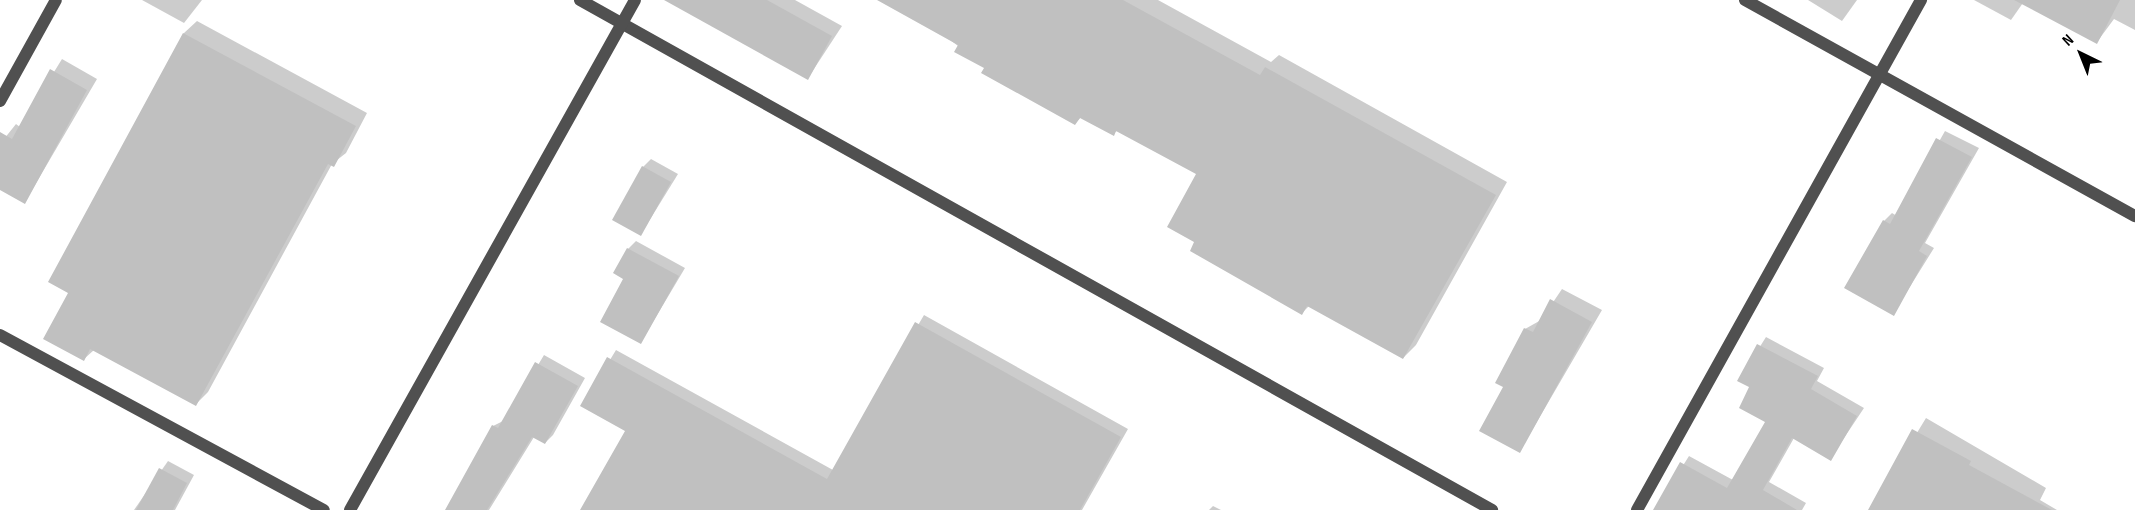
<!DOCTYPE html>
<html>
<head>
<meta charset="utf-8">
<style>
  body { margin:0 }
  #map { position:relative; width:2135px; height:510px; overflow:hidden; background:#fff; font-family:"Sofia Sans Condensed",sans-serif }
  div>[style] { position:absolute }
  [style*='--x'] { left:calc(var(--x)*1px); top:calc(var(--y)*1px); width:calc(var(--w)*1px); rotate:calc(var(--a)*1deg) }
  .shadow>* { inset:0; background:#0003 }
  .building>* { inset:0; background:#c0c0c0 }
  .street>* { height:12px; margin:-6px; padding:0 6px; transform-origin:6px; border-radius:6px; background:#505050 }
  span { translate:-50% -50%; white-space:nowrap; text-align:center; line-height:1.15; -webkit-text-stroke:4.5px #fff; paint-order:stroke }
  .north { position:absolute; left:2051px; top:24px; width:60px; height:60px; -webkit-text-stroke:4px #fff; paint-order:stroke; rotate:317deg; font-size:16px; font-weight:700; line-height:24px; text-align:center; color:#000 }
  .north::after { content:''; display:block; margin:auto; width:21px; height:27px; background:#000; clip-path:polygon(50% 0,100% 100%,50% 72%,0 100%) }
</style>
</head>
<body>
<div id="map">
  <div class="shadow">
    <div style="clip-path:polygon(142px 0,202px 0,184px 23px)"></div>
    <div style="clip-path:polygon(689px 0,795px 0,842px 26px,808px 78px)"></div>
    <div style="clip-path:polygon(897px 0,1158px 0,1271px 62px,1279px 55px,1507px 182px,1416px 345px,1403px 358px,1310px 305px,1302px 313px,1196px 241px,1198px 174px,1118px 130px,1113px 134px,1081px 117px,1075px 123px,986px 67px)"></div>
    <div style="clip-path:polygon(1808px 0,1857px 0,1842px 21px)"></div>
    <div style="clip-path:polygon(1974px 0,2025px 0,2011px 20px)"></div>
    <div style="clip-path:polygon(2035px 0,2135px 0,2135px 30px,2114px 19px,2097px 42px)"></div>
    <div style="clip-path:polygon(197px 21px,367px 113px,346px 153px,332px 164px,208px 392px,196px 404px,94px 350px,84px 359px,70px 292px,50px 281px,184px 33px)"></div>
    <div style="clip-path:polygon(62px 59px,97px 79px,25px 202px,0 189px,0 144px,16px 124px,20px 127px)"></div>
    <div style="clip-path:polygon(1945px 131px,1979px 148px,1925px 243px,1934px 248px,1893px 314px,1884px 221px,1892px 213px,1897px 216px)"></div>
    <div style="clip-path:polygon(651px 159px,678px 174px,641px 234px,643px 167px)"></div>
    <div style="clip-path:polygon(636px 241px,685px 268px,641px 342px,628px 249px)"></div>
    <div style="clip-path:polygon(1562px 289px,1602px 310px,1520px 451px,1505px 386px,1525px 329px,1541px 320px)"></div>
    <div style="clip-path:polygon(924px 315px,1128px 429px,1082px 510px,584px 510px,627px 431px,582px 406px,616px 350px,833px 470px)"></div>
    <div style="clip-path:polygon(1766px 337px,1824px 368px,1817px 381px,1864px 408px,1830px 459px,1794px 438px,1769px 482px,1806px 503px,1802px 510px,1655px 510px,1689px 456px,1733px 480px,1767px 421px,1751px 387px,1739px 380px)"></div>
    <div style="clip-path:polygon(544px 355px,585px 378px,553px 435px,545px 443px,534px 437px,489px 510px,446px 510px,493px 426px,505px 420px)"></div>
    <div style="clip-path:polygon(1926px 418px,2046px 488px,2040px 500px,2057px 510px,1870px 510px)"></div>
    <div style="clip-path:polygon(168px 461px,194px 475px,175px 510px,134px 510px)"></div>
    <div style="clip-path:polygon(1213px 506px,1221px 510px,1209px 510px)"></div>
  </div>
  <div class="building">
    <div style="clip-path:polygon(664px 0,767px 0,832px 36px,808px 80px)"></div>
    <div style="clip-path:polygon(877px 0,1123px 0,1260px 75px,1265px 67px,1496px 195px,1403px 359px,1307px 306px,1302px 315px,1190px 251px,1194px 242px,1167px 227px,1196px 174px,1116px 131px,1114px 136px,1080px 118px,1075px 125px,981px 73px,984px 68px,954px 52px,958px 45px)"></div>
    <div style="clip-path:polygon(2014px 0,2120px 0,2097px 44px)"></div>
    <div style="clip-path:polygon(183px 33px,356px 126px,334px 167px,328px 164px,196px 406px,90px 349px,84px 361px,43px 339px,68px 293px,48px 282px)"></div>
    <div style="clip-path:polygon(50px 69px,87px 90px,25px 204px,0 190px,0 132px,12px 139px)"></div>
    <div style="clip-path:polygon(1936px 138px,1972px 157px,1919px 251px,1927px 256px,1894px 316px,1844px 288px,1883px 220px,1890px 224px)"></div>
    <div style="clip-path:polygon(642px 166px,671px 182px,641px 236px,612px 220px)"></div>
    <div style="clip-path:polygon(627px 248px,679px 276px,641px 344px,600px 322px,623px 279px,613px 273px)"></div>
    <div style="clip-path:polygon(1550px 299px,1592px 322px,1520px 453px,1479px 431px,1503px 387px,1495px 383px,1524px 328px,1533px 332px)"></div>
    <div style="clip-path:polygon(915px 322px,1121px 437px,1080px 510px,580px 510px,625px 431px,580px 406px,607px 357px,827px 479px)"></div>
    <div style="clip-path:polygon(1757px 344px,1818px 376px,1811px 389px,1857px 416px,1831px 461px,1792px 438px,1763px 490px,1797px 510px,1653px 510px,1680px 462px,1727px 488px,1765px 422px,1739px 408px,1749px 387px,1737px 381px)"></div>
    <div style="clip-path:polygon(535px 362px,578px 386px,545px 444px,532px 437px,487px 510px,445px 510px,492px 425px,498px 428px)"></div>
    <div style="clip-path:polygon(1912px 429px,1971px 461px,1969px 465px,2052px 510px,1868px 510px)"></div>
    <div style="clip-path:polygon(159px 468px,187px 483px,173px 510px,136px 510px)"></div>
  </div>
  <div class="street">
    <div style="--x:580;--y:0;--w:1045;--a:29.21"></div>
    <div style="--x:1745;--y:0;--w:446;--a:29"></div>
    <div style="--x:0;--y:101;--w:115;--a:-61"></div>
    <div style="--x:0;--y:335;--w:368;--a:28.4"></div>
    <div style="--x:350;--y:510;--w:584;--a:-60.8"></div>
    <div style="--x:1637;--y:510;--w:584;--a:-60.89"></div>
  </div>
  <div class="north">N</div>
</div>
</body>
</html>
